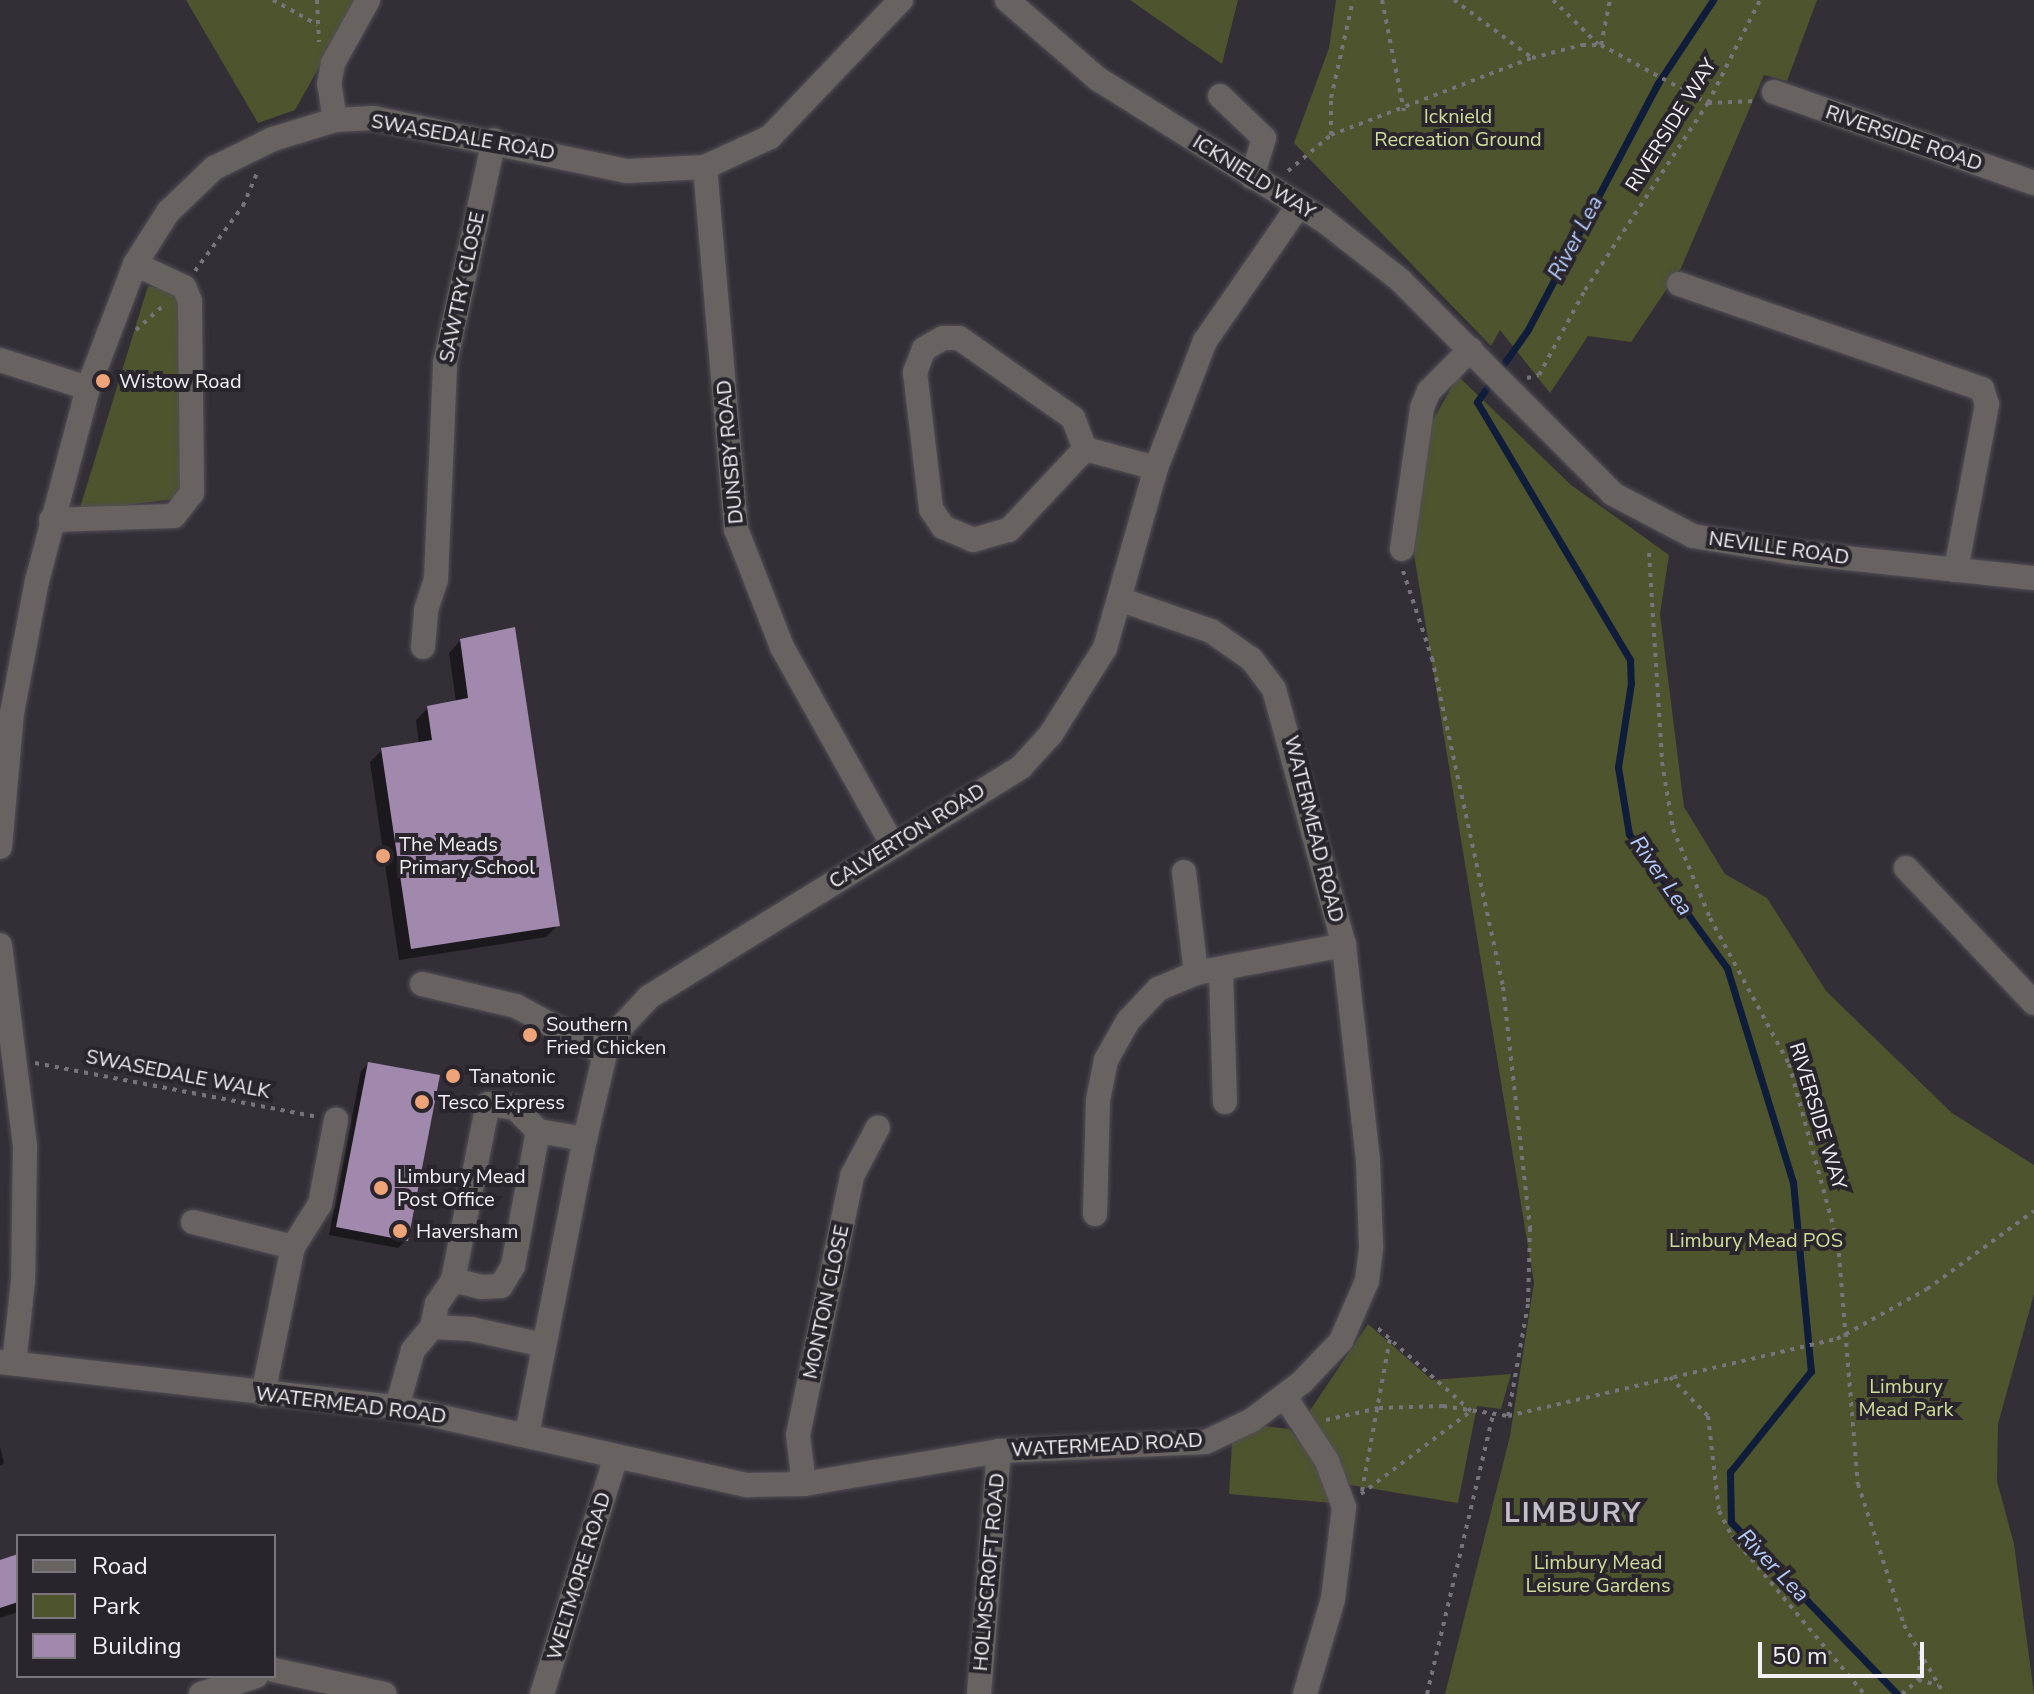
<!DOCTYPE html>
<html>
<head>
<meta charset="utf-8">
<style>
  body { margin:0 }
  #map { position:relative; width:2034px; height:1694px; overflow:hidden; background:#342f37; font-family:"Nunito Sans",sans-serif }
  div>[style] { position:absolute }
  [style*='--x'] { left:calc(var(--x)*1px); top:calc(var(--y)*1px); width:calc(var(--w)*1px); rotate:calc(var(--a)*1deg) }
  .green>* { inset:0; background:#4d542e }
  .shadow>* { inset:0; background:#0007 }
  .stream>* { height:7px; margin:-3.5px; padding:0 3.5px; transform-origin:3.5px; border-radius:3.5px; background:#0f1c3a }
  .building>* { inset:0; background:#a189ae }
  .path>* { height:4px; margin-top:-2px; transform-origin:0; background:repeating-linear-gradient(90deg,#78747b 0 4px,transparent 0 10px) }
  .roads { filter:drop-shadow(0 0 2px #534e56) drop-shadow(0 0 2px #534e56) }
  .minor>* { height:24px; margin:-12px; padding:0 12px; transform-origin:12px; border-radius:12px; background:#686361 }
  .dots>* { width:22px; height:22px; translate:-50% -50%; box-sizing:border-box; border:4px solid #2a252d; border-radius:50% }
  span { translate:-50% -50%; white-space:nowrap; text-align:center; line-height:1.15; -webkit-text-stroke:8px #2a252d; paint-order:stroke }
  .park-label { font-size:20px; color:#d0de9a }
  .street-label { font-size:20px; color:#f4f1f6 }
  .poi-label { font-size:20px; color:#f4f1f6 }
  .left { translate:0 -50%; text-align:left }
  .water-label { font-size:22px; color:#b5cdfd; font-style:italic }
  .district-label { font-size:28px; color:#c5bec8; font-weight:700; letter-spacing:2px }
  .legend { position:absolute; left:16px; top:1534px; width:260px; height:144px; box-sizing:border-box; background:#2a252d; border:2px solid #7b777d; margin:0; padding:10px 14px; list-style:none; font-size:24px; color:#f4f1f6 }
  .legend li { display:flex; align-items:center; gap:16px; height:40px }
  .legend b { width:40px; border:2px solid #7b777d }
  .scale { position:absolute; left:1758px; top:1642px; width:166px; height:36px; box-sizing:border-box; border:4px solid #f4f1f6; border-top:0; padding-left:10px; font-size:24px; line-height:28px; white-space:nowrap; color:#f4f1f6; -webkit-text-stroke:6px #2a252d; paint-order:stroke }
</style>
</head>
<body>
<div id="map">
  <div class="green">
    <div style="clip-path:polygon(186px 0,357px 0,295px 110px,258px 123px)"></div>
    <div style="clip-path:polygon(1130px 0,1238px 0,1222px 64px)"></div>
    <div style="clip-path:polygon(1336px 0,1817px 0,1787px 81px,1764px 75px,1681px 268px,1631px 342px,1588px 336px,1550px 393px,1500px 330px,1491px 346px,1294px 143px,1329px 48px)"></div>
    <div style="clip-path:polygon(148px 286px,180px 293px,182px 498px,79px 511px)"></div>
    <div style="clip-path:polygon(1458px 376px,1571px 485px,1669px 555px,1660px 614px,1684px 807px,1725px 874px,1767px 898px,1826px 991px,1952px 1113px,2034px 1165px,2034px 1294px,1998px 1424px,1997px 1481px,2014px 1544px,2034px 1694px,1445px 1694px,1510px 1436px,1534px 1283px,1414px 554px,1429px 427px)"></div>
    <div style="clip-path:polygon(1368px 1324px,1432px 1380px,1511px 1374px,1501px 1409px,1477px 1406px,1458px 1503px,1350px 1485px,1309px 1412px)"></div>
    <div style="clip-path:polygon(1265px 1426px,1289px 1429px,1319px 1465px,1332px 1503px,1229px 1494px,1232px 1443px)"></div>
  </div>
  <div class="shadow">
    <div style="clip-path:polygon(461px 640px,558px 925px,546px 937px,399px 960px,370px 762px,382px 750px,419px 744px,416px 720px,428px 708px,456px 702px,449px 653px)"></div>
    <div style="clip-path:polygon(368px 1064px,406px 1240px,398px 1248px,329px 1235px,361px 1071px)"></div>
    <div style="clip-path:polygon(0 1447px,4px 1463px,0 1466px)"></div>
    <div style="clip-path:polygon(18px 1556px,18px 1612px,0 1618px,0 1562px)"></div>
  </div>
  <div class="stream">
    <div style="--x:1713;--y:0;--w:100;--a:123.5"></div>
    <div style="--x:1658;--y:83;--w:280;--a:117.8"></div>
    <div style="--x:1527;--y:331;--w:87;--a:125.2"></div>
    <div style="--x:1477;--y:402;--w:300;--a:59.3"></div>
    <div style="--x:1630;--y:660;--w:23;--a:88"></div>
    <div style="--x:1631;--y:683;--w:85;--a:98.8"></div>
    <div style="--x:1618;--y:767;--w:68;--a:80.7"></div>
    <div style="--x:1629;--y:834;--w:166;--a:53.8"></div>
    <div style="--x:1727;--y:968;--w:224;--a:72.9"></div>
    <div style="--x:1793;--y:1182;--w:190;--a:84.6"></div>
    <div style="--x:1811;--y:1371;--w:129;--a:128.7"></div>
    <div style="--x:1730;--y:1472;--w:50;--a:88.9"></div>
    <div style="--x:1731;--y:1522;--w:239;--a:46"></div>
  </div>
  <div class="building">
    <div style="clip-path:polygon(515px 627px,560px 926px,411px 949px,381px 748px,432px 740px,427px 706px,468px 698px,460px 639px)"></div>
    <div style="clip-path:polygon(368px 1062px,440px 1075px,408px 1241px,336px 1227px)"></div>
    <div style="clip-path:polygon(18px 1554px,18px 1602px,0 1608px,0 1560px)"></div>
  </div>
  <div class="path">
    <div style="--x:273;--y:0;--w:51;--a:29.1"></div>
    <div style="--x:317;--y:0;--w:42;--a:87.3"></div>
    <div style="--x:1382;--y:0;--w:113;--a:78.8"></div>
    <div style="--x:1454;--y:0;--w:97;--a:36.6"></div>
    <div style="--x:1553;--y:0;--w:63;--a:44.4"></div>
    <div style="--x:1601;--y:45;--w:46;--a:-78.7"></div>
    <div style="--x:1331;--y:135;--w:37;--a:-90"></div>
    <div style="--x:1331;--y:98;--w:100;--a:-77.3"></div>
    <div style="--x:1288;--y:171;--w:56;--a:-39.9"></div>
    <div style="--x:1331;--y:135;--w:215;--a:-21"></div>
    <div style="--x:1532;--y:58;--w:52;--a:-14.6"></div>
    <div style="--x:1582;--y:45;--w:19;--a:0"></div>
    <div style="--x:1601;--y:45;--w:122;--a:28.5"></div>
    <div style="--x:1708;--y:103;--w:47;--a:-2.4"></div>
    <div style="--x:195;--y:271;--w:81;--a:-53.6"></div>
    <div style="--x:243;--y:206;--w:38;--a:-67"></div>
    <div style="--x:136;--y:330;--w:39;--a:-42"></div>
    <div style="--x:1527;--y:378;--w:12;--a:-14"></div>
    <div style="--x:1539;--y:375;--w:97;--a:-61.6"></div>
    <div style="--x:1585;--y:290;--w:224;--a:-56.7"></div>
    <div style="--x:1708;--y:103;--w:115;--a:-63.2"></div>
    <div style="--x:1649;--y:553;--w:209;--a:86.4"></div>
    <div style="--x:1662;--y:762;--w:68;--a:80.7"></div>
    <div style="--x:1673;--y:829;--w:96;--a:67.4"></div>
    <div style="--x:1710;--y:918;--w:166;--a:61.6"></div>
    <div style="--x:1789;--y:1064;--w:186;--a:74.7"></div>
    <div style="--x:1838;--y:1243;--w:242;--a:85.3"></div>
    <div style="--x:1858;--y:1484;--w:148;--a:71.9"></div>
    <div style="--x:1904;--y:1625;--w:80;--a:59.9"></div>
    <div style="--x:1403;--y:571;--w:92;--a:71.6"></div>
    <div style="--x:1432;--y:658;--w:337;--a:77.8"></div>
    <div style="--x:1503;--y:987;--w:243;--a:83.6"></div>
    <div style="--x:1530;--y:1228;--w:76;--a:91.5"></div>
    <div style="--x:1528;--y:1304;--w:114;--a:100.1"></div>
    <div style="--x:35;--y:1063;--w:284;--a:10.8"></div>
    <div style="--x:1670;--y:1377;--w:54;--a:45.7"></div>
    <div style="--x:1708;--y:1416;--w:96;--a:83.4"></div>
    <div style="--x:1719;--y:1511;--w:28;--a:63"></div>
    <div style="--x:1732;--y:1536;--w:206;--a:50.1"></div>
    <div style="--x:1326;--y:1420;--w:54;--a:-12.8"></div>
    <div style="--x:1379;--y:1408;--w:64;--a:-1.8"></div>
    <div style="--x:1443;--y:1406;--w:66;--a:8.7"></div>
    <div style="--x:1508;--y:1416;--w:338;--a:-13.2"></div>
    <div style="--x:1837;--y:1339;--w:103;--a:-29.1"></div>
    <div style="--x:1927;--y:1289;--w:132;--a:-36.1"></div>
    <div style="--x:1362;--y:1491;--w:155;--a:-79.6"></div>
    <div style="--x:1361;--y:1494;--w:138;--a:-37"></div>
    <div style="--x:1471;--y:1411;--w:130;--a:-138.4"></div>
    <div style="--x:1918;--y:1680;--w:25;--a:-83"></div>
    <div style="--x:1427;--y:1694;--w:288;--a:-76.7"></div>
    <div style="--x:1902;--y:1694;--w:21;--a:-41"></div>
    <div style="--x:1918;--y:1680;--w:21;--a:14"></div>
  </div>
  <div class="roads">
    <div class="minor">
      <div style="--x:1007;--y:0;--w:121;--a:41"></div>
      <div style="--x:1098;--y:79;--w:266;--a:32.1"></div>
      <div style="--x:1323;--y:220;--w:98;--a:37.9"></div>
      <div style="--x:1400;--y:280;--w:302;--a:45.1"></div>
      <div style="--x:1613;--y:494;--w:90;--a:27.7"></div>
      <div style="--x:1693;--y:536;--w:98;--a:9.4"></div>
      <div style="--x:1790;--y:552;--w:245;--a:6.1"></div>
      <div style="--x:1774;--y:92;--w:275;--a:19.3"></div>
      <div style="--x:1220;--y:96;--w:61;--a:43.7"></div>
      <div style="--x:1264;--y:138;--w:41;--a:107.1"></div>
      <div style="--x:335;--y:120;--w:36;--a:-99"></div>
      <div style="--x:329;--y:84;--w:21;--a:-79"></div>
      <div style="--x:333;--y:63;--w:72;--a:-60.9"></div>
      <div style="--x:705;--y:167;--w:363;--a:85.1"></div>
      <div style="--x:736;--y:529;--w:127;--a:68.7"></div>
      <div style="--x:782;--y:647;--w:226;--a:60.8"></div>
      <div style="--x:1679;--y:284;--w:321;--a:19.1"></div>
      <div style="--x:1982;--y:389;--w:16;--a:72"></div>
      <div style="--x:1987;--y:404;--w:169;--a:100.6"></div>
      <div style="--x:0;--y:360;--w:92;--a:17.7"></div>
      <div style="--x:1085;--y:449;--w:33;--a:-111"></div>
      <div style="--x:1073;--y:418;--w:139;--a:-144.9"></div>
      <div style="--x:959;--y:338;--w:16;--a:180"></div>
      <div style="--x:943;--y:338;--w:22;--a:150"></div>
      <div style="--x:924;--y:349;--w:25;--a:111"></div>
      <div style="--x:915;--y:372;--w:138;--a:83.3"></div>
      <div style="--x:931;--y:509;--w:22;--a:56"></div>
      <div style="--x:943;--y:527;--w:33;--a:23"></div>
      <div style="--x:973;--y:540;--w:37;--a:-16"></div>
      <div style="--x:1009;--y:530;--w:111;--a:-46.8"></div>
      <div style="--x:1085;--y:449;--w:73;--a:15"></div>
      <div style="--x:51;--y:520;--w:123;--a:-1.9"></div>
      <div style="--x:174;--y:516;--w:29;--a:-52"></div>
      <div style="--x:192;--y:493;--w:192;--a:-90.6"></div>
      <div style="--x:190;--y:301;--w:15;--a:-113"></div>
      <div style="--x:184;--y:287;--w:54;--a:-154.9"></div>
      <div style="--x:1402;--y:549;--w:142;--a:-81.9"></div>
      <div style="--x:1422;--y:408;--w:18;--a:-68"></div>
      <div style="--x:1429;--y:391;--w:59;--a:-45"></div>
      <div style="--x:423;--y:647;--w:37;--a:-85"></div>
      <div style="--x:426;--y:610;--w:32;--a:-72"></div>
      <div style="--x:436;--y:580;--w:217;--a:-87.6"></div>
      <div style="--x:445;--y:363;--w:228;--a:-77.6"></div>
      <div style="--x:0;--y:847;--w:135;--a:-84.9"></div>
      <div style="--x:12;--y:713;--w:134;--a:-79.3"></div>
      <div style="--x:37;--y:581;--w:200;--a:-75.2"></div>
      <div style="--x:88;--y:388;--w:133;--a:-69.2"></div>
      <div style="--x:135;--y:264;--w:62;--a:-57.6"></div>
      <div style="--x:168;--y:212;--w:64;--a:-43.7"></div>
      <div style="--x:214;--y:168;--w:66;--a:-26.2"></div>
      <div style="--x:273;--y:139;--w:65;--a:-17"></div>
      <div style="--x:335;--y:120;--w:38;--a:-3"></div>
      <div style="--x:373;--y:118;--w:259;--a:11.8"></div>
      <div style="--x:627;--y:171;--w:78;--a:-2.9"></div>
      <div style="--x:705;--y:167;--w:72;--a:-24.8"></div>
      <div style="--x:770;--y:137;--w:190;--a:-46.3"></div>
      <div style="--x:1906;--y:868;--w:186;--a:46.5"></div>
      <div style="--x:1184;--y:872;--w:102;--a:83.2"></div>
      <div style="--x:0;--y:945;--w:203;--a:82.9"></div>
      <div style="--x:25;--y:1146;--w:135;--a:90.8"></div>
      <div style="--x:23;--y:1281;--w:83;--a:96.2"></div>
      <div style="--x:1221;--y:969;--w:133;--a:88.3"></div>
      <div style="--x:422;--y:984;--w:97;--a:13.2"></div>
      <div style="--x:516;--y:1006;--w:101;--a:28.3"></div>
      <div style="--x:1095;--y:1214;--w:114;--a:-88.5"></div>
      <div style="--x:1098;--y:1100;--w:41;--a:-78.7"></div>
      <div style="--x:1106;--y:1060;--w:45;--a:-60.6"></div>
      <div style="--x:1128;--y:1021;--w:44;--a:-46.8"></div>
      <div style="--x:1158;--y:989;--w:41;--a:-22.8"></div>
      <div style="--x:1196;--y:973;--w:151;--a:-10.7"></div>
      <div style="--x:193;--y:1222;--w:103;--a:14"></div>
      <div style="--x:453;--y:1280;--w:29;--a:14"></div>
      <div style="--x:481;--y:1287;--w:20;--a:-3"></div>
      <div style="--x:501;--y:1286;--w:23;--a:-59"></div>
      <div style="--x:513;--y:1266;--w:137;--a:-79.5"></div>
      <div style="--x:432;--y:1327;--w:24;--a:-78"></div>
      <div style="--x:437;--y:1304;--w:29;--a:-56"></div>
      <div style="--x:453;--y:1280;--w:179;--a:-78.8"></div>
      <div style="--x:488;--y:1104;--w:27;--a:8"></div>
      <div style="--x:515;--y:1108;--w:33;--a:45"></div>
      <div style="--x:538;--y:1131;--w:48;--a:9.7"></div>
      <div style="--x:0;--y:1362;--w:400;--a:6.5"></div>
      <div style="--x:397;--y:1407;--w:359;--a:12.6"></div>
      <div style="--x:747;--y:1485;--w:57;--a:-1"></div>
      <div style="--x:804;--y:1484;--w:198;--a:-9.6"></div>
      <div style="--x:999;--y:1451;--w:207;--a:-2.5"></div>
      <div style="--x:1206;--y:1442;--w:51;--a:-25.6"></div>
      <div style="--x:1252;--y:1420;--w:63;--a:-37.2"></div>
      <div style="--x:1302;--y:1382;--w:57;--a:-46.4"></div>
      <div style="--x:1341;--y:1341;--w:65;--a:-66.6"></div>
      <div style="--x:1367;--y:1281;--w:35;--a:-83"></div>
      <div style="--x:1371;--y:1246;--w:86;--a:-92"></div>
      <div style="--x:1368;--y:1160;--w:216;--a:-96.4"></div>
      <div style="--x:1344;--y:945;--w:265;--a:-105.3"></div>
      <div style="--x:1274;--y:689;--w:38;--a:-127"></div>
      <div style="--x:1251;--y:659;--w:49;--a:-145"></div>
      <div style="--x:1211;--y:631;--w:97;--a:-160.8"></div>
      <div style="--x:263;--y:1394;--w:150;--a:-78.5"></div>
      <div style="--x:293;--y:1247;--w:51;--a:-57.9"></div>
      <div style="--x:320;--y:1204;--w:86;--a:-79.2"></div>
      <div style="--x:1285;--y:1397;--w:77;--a:56.7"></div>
      <div style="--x:1327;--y:1461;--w:49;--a:69.7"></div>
      <div style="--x:1344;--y:1507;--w:93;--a:96.8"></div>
      <div style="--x:1333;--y:1599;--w:99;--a:106.4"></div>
      <div style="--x:397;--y:1407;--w:59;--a:-74.3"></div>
      <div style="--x:413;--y:1350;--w:30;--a:-50"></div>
      <div style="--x:432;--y:1327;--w:39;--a:3"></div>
      <div style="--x:471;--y:1329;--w:75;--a:12.4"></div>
      <div style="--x:527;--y:1434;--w:301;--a:-78.9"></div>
      <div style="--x:585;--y:1139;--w:87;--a:-76.8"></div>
      <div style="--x:605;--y:1054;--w:31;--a:-59"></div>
      <div style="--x:621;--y:1027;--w:41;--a:-47"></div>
      <div style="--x:649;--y:997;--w:437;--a:-31.7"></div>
      <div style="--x:1021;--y:767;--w:45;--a:-47.7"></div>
      <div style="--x:1051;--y:734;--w:102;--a:-57.9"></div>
      <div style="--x:1105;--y:648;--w:187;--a:-74.2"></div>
      <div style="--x:1156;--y:468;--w:136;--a:-68.9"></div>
      <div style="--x:1205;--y:341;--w:162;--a:-55.3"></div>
      <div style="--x:804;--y:1484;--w:49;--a:-97"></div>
      <div style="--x:798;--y:1435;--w:265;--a:-78.2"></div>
      <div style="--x:852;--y:1176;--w:55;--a:-62"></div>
      <div style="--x:274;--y:1670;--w:113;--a:12.3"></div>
      <div style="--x:201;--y:1694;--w:58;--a:-18.1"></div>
      <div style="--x:542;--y:1694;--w:248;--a:-72.7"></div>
      <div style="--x:979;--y:1694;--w:244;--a:-85.3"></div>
    </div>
  </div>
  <div class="dots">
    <div style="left:103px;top:381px;background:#efa378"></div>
    <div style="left:383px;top:856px;background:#efa378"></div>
    <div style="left:530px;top:1035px;background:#efa378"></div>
    <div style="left:453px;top:1076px;background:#efa378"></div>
    <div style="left:422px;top:1102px;background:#efa378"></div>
    <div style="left:381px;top:1188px;background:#efa378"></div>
    <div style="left:400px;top:1231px;background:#efa378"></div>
  </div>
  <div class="park-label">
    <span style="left:1458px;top:128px">Icknield<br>Recreation Ground</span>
    <span style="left:1756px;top:1240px">Limbury Mead POS</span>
    <span style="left:1906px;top:1398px">Limbury<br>Mead Park</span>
    <span style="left:1598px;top:1574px">Limbury Mead<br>Leisure Gardens</span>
  </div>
  <div class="street-label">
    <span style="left:1671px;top:125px;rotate:-58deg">RIVERSIDE WAY</span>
    <span style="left:463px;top:137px;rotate:10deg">SWASEDALE ROAD</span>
    <span style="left:1904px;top:138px;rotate:19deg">RIVERSIDE ROAD</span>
    <span style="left:1254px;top:177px;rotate:32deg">ICKNIELD WAY</span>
    <span style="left:462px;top:287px;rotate:-78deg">SAWTRY CLOSE</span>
    <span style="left:730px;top:452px;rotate:-95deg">DUNSBY ROAD</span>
    <span style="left:1779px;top:548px;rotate:8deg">NEVILLE ROAD</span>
    <span style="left:1314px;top:829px;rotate:76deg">WATERMEAD ROAD</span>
    <span style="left:907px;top:836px;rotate:-32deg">CALVERTON ROAD</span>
    <span style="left:178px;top:1074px;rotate:11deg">SWASEDALE WALK</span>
    <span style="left:1818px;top:1116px;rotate:73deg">RIVERSIDE WAY</span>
    <span style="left:826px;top:1302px;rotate:-78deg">MONTON CLOSE</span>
    <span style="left:351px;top:1405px;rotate:7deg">WATERMEAD ROAD</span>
    <span style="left:1107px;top:1445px;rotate:-3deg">WATERMEAD ROAD</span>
    <span style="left:989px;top:1572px;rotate:-85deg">HOLMSCROFT ROAD</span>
    <span style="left:579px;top:1576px;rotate:-73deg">WELTMORE ROAD</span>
  </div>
  <div class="poi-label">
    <span class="left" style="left:119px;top:381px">Wistow Road</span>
    <span class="left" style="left:399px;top:856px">The Meads<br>Primary School</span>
    <span class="left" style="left:546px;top:1036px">Southern<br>Fried Chicken</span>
    <span class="left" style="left:469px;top:1076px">Tanatonic</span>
    <span class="left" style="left:438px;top:1102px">Tesco Express</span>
    <span class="left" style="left:397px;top:1188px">Limbury Mead<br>Post Office</span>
    <span class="left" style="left:416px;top:1231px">Haversham</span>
  </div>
  <div class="water-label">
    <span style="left:1576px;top:238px;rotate:-62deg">River Lea</span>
    <span style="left:1661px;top:876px;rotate:55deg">River Lea</span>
    <span style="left:1773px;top:1566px;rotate:46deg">River Lea</span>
  </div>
  <div class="district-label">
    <span style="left:1573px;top:1513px">LIMBURY</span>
  </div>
  <ul class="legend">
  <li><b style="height:10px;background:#686361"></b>Road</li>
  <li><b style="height:22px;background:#4d542e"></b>Park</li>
  <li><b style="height:22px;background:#a189ae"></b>Building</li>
  </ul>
  <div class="scale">50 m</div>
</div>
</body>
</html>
